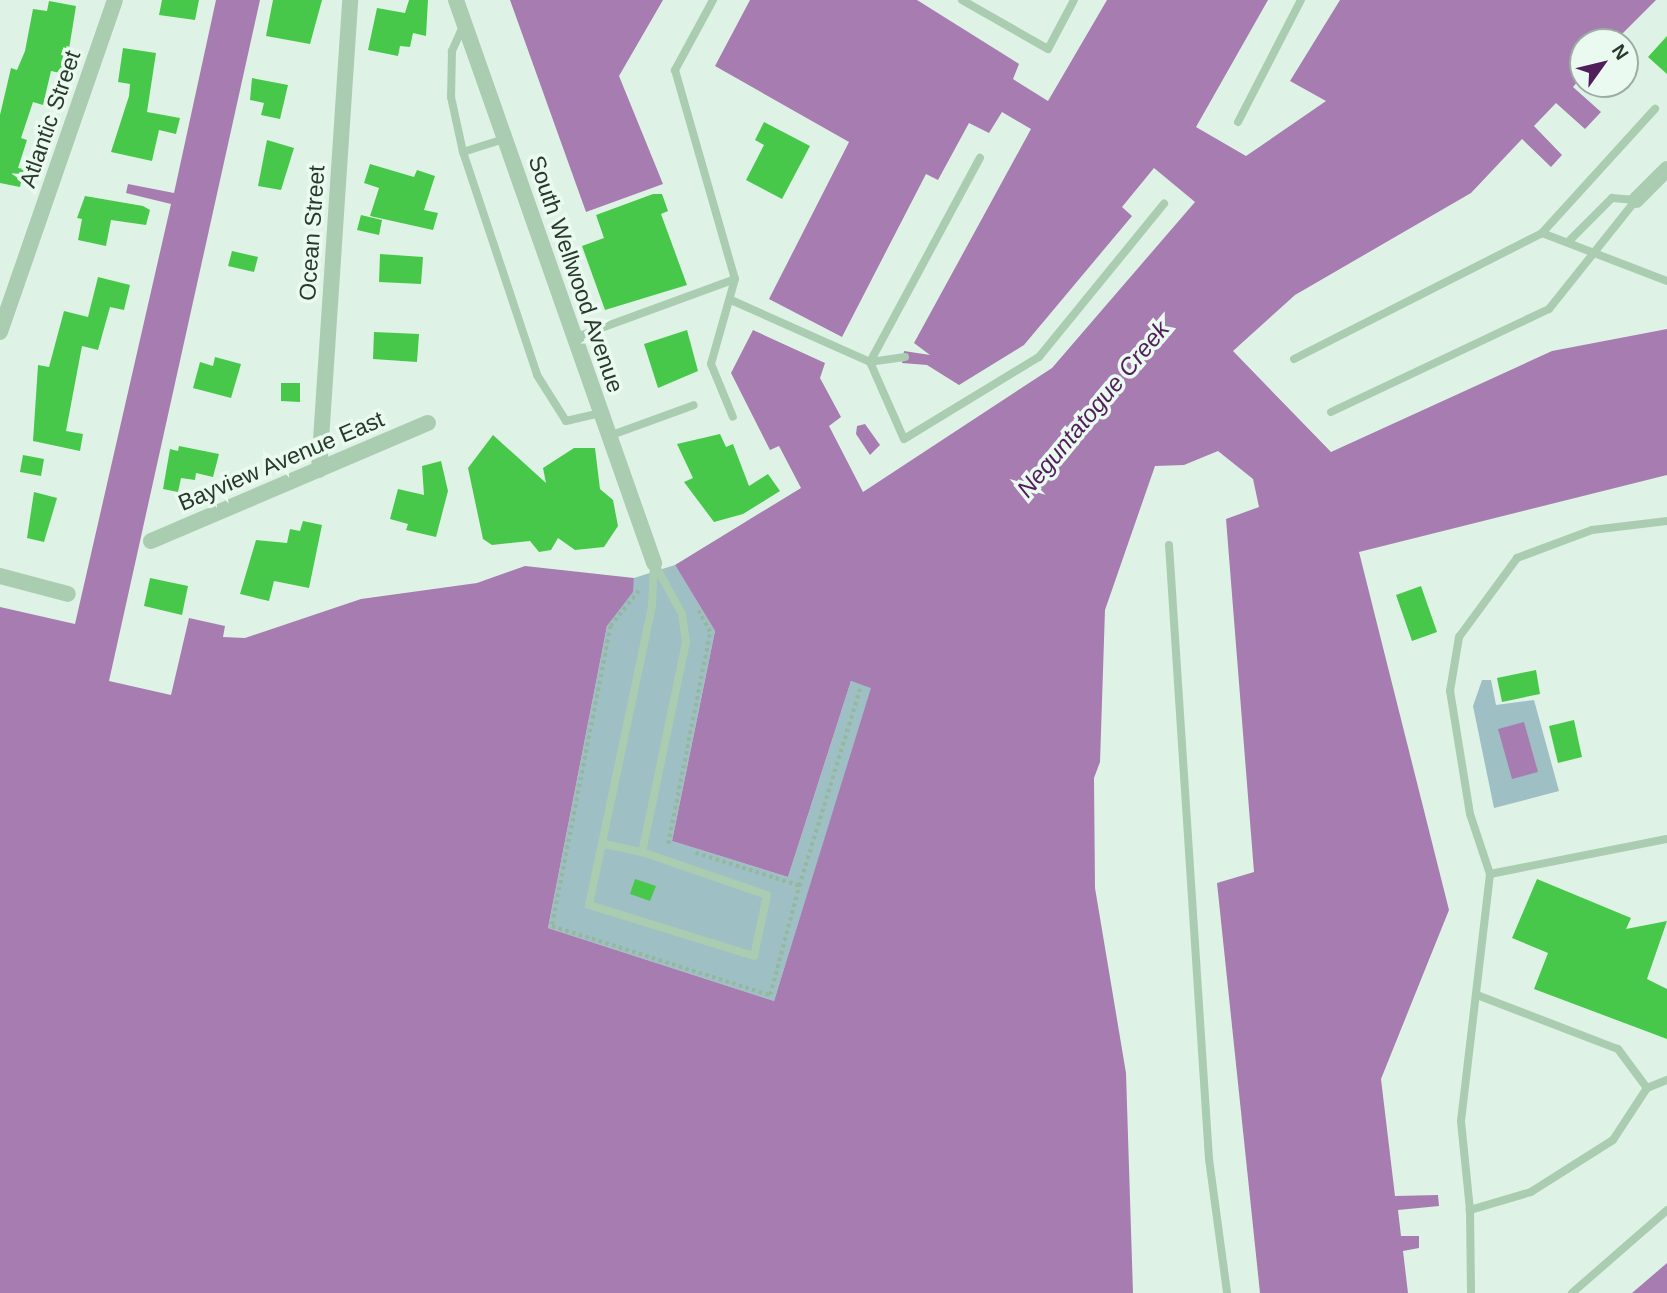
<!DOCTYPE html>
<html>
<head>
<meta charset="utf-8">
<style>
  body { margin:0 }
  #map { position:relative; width:1667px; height:1293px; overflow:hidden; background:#def3e5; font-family:Arial,sans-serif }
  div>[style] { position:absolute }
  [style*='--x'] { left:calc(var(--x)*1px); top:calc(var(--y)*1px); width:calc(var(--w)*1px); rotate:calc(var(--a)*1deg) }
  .green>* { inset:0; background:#9ebfc3 }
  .water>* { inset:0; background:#a77db1 }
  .building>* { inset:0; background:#48c84a }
  .path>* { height:3.5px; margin-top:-1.75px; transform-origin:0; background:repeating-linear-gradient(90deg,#94b89b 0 3.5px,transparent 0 7px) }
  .service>* { height:8px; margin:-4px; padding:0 4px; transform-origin:4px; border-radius:4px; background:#aaccb1 }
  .minor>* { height:16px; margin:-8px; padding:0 8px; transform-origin:8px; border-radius:8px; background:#aaccb1 }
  span { translate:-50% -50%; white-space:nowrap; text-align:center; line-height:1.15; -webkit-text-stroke:7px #ebfaf0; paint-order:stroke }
  .street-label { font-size:23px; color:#29392b }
  .water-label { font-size:24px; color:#511e5c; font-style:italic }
  .north { position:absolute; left:1569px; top:28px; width:70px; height:70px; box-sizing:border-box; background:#ebfaf0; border:2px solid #9dada1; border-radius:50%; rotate:56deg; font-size:19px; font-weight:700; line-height:28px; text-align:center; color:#29392b }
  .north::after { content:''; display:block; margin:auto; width:24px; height:32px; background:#511e5c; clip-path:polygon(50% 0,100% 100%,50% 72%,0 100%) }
</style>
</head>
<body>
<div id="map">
  <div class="green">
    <div style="clip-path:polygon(675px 565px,715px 631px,672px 841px,788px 877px,851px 681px,872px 687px,774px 1001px,548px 928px,607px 626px,632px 592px,634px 578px)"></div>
    <div style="clip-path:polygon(1482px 680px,1491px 680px,1496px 705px,1534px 700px,1559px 791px,1494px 808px,1473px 706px)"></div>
  </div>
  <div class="water">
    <div style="clip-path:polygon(216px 0,260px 0,109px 681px,171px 695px,189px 618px,225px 626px,223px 637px,245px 638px,361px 599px,477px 583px,525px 566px,634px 578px,633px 592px,607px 626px,548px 928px,774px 1001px,871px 688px,851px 681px,788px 877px,672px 841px,715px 631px,675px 565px,801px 488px,779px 446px,770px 450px,731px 373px,753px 330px,825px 363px,820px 378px,841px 417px,829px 426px,863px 492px,1052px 368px,1195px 202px,1154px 168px,1122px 207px,1132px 216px,1024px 345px,959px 385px,927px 365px,902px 363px,904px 351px,930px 355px,914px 343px,1031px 129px,1002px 112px,989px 133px,969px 123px,938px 180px,926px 174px,842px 337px,769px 299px,849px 142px,715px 66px,750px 0,917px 0,1019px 64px,1013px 79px,1048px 101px,1107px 0,1268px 0,1196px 127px,1246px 156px,1326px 101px,1290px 81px,1340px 0,1656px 0,1614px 42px,1583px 42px,1583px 75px,1573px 87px,1601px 112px,1585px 129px,1556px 103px,1534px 126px,1562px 155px,1551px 167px,1522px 139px,1471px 193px,1295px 295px,1233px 351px,1331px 452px,1552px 351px,1667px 329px,1667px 475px,1359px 552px,1449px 910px,1381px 1079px,1395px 1196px,1438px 1195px,1439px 1206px,1398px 1210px,1401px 1236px,1419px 1236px,1419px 1248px,1403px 1251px,1408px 1293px,1260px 1293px,1217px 883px,1254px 872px,1226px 519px,1259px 507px,1253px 479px,1218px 451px,1184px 465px,1155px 466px,1105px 610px,1100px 762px,1094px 778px,1095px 888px,1126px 1073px,1133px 1293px,0 1293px,0 607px,75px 624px,171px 204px,126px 193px,128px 184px,174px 193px)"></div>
    <div style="clip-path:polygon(510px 0,663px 0,619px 76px,663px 184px,586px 212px)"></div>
    <div style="clip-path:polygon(865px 424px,880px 445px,870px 455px,856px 434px,857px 426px)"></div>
    <div style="clip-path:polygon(1524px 722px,1538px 772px,1512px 779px,1498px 729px)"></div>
    <div style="clip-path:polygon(1667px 1263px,1667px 1293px,1632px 1293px)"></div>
  </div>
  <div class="building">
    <div style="clip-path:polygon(162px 0,199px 0,195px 20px,159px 15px)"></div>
    <div style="clip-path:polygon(273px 0,322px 0,310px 44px,266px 36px)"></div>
    <div style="clip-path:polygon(409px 0,428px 0,426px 36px,413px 33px,410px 47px,400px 46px,398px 56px,368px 50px,377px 8px,405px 13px)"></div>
    <div style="clip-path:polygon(49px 1px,76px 6px,65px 74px,51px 71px,43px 105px,33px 102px,21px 138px,27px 140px,18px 168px,24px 169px,20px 187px,0 183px,0 115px,11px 68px,17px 70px,25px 51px,33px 9px,47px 11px)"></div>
    <div style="clip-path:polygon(1667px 36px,1667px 74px,1648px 57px)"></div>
    <div style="clip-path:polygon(123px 48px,156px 53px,147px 112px,180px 118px,176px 134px,159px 130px,152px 161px,111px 152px,129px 96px,130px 84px,118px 82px)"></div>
    <div style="clip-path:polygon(252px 78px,288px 85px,280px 119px,261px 115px,264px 103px,250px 100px)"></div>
    <div style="clip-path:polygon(764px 122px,810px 146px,782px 199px,746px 180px,764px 145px,755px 140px)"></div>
    <div style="clip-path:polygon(267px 140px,294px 148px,281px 190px,258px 186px)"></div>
    <div style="clip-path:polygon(370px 164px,414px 177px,417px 170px,435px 176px,424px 210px,438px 213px,433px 230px,370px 216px,379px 188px,364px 183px)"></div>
    <div style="clip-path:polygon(653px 194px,662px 194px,668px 211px,661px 214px,687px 285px,605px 310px,582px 246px,604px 238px,596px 215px)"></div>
    <div style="clip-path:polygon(85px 196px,143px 206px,150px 210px,146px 225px,111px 220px,106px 246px,78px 240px,82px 219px,77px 218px)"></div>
    <div style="clip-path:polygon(361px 215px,382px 220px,379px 235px,357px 230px)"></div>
    <div style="clip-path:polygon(232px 251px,258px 257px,254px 272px,228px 266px)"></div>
    <div style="clip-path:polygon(380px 254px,423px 257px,421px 284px,379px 282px)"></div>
    <div style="clip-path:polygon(98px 277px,130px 285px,124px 310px,110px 307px,98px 350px,82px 346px,66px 431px,83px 434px,80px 451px,33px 441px,38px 365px,49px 367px,64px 311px,88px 317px)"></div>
    <div style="clip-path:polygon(687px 330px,698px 371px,658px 388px,644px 344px)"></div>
    <div style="clip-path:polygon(374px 332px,419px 334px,417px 362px,373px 359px)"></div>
    <div style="clip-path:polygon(215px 357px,241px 364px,231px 398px,193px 388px,200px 362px,213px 366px)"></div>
    <div style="clip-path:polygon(281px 383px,300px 383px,300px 402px,281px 401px)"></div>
    <div style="clip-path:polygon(720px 434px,726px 447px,733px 444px,749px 486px,768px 474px,780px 491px,743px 514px,714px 522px,684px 482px,693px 478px,677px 444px)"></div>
    <div style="clip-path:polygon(493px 435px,546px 483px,543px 468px,574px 448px,595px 448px,600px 489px,613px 500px,618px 526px,604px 547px,575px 550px,558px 538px,551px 550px,539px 552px,530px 541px,492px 545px,483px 539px,468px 468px)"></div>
    <div style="clip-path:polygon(179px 446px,219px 454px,213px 477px,196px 473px,195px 480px,181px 478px,178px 492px,163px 489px,170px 449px,178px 451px)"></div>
    <div style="clip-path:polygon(23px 455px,44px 459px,41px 476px,20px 472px)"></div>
    <div style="clip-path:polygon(441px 461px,448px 491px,436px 537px,406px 530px,408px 524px,390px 519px,398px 489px,424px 495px,422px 466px)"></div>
    <div style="clip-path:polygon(34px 492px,57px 498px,44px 542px,27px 538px)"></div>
    <div style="clip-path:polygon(303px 521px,322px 525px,309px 588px,274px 581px,269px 601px,240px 594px,256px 540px,287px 543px,290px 529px,300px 531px)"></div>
    <div style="clip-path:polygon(150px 578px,188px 586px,182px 615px,144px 606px)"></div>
    <div style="clip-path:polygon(1421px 586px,1437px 632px,1412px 641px,1396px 595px)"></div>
    <div style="clip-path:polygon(1536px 670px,1540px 694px,1502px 702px,1497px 678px)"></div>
    <div style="clip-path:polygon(1574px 720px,1582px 757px,1558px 763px,1549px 726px)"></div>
    <div style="clip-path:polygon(635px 879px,656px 886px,650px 901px,630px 894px)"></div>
    <div style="clip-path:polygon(1537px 879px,1631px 918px,1626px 929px,1667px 921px,1647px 979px,1667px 989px,1667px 1039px,1534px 989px,1548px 953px,1512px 938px)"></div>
  </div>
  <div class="path">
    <div style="--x:639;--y:591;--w:45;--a:128.7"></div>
    <div style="--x:611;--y:626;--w:306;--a:101.1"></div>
    <div style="--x:552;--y:926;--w:229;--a:17.6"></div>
    <div style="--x:770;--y:995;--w:113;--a:-75.1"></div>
    <div style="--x:799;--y:886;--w:109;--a:-162.4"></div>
    <div style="--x:668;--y:844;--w:216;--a:-78.8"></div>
    <div style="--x:710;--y:632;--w:26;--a:-119"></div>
    <div style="--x:799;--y:886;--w:206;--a:-72.8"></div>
  </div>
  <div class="service">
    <div style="--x:713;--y:0;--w:80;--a:118.5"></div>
    <div style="--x:675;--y:70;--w:217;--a:74"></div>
    <div style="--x:735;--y:279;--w:88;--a:105.8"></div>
    <div style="--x:711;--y:364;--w:57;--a:67.5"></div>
    <div style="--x:962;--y:0;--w:99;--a:29.7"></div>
    <div style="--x:1048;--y:49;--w:55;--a:-62"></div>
    <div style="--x:464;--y:24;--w:30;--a:114"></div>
    <div style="--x:452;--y:51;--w:46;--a:91.2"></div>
    <div style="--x:451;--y:97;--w:56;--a:77.7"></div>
    <div style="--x:463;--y:152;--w:235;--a:71.6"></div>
    <div style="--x:537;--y:375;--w:54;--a:57.8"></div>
    <div style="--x:566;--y:421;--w:36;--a:-13"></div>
    <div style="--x:1238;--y:122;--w:137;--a:-62.7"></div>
    <div style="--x:463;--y:152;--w:43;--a:-17.6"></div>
    <div style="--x:1542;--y:233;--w:168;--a:-47.7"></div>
    <div style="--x:731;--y:300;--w:152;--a:24"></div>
    <div style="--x:870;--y:362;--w:232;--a:-61.7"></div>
    <div style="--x:574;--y:338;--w:171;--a:-20.1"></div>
    <div style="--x:905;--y:357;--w:35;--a:172"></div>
    <div style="--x:870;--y:362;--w:84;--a:66.2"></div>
    <div style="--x:904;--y:439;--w:158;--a:-31.3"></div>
    <div style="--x:1039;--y:357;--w:198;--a:-50.8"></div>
    <div style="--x:1294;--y:359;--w:278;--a:-26.9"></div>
    <div style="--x:1542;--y:233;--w:134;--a:21"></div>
    <div style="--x:1331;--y:412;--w:241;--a:-25.3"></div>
    <div style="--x:1549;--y:309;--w:139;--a:-51.4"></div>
    <div style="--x:1636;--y:200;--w:24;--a:-175"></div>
    <div style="--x:1612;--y:198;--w:62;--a:135"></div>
    <div style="--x:609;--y:436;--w:90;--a:-20"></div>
    <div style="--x:1169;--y:545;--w:615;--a:86.27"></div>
    <div style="--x:1209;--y:1159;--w:135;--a:82.3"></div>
    <div style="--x:654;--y:563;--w:58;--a:61.2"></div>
    <div style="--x:682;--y:614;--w:28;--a:82"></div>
    <div style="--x:686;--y:642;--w:215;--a:101.8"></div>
    <div style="--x:642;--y:852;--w:132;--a:19"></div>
    <div style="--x:767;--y:895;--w:62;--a:102"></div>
    <div style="--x:754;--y:956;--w:173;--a:-162.8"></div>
    <div style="--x:589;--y:905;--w:307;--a:-78.1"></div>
    <div style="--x:652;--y:605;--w:42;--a:-87.3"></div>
    <div style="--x:604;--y:844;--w:39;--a:12"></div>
    <div style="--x:1490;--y:874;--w:180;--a:-11.2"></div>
    <div style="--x:1477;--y:995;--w:151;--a:21"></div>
    <div style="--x:1618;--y:1049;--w:49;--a:53.4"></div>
    <div style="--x:1647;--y:1088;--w:62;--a:123.2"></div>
    <div style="--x:1613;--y:1140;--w:97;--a:147.6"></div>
    <div style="--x:1531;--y:1192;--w:64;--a:163.6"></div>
    <div style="--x:1470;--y:1210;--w:89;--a:-95.8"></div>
    <div style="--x:1461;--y:1121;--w:249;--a:-83.3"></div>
    <div style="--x:1490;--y:874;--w:63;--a:-108.4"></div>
    <div style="--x:1470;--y:814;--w:125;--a:-99.2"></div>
    <div style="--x:1450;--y:691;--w:55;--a:-80.5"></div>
    <div style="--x:1459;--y:637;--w:98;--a:-53.7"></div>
    <div style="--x:1517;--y:558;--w:80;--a:-20.5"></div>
    <div style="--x:1592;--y:530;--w:76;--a:-6.8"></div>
    <div style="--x:1647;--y:1088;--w:22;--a:-22"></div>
    <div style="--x:1470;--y:1210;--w:83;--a:89.3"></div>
    <div style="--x:1572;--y:1293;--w:126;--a:-41.1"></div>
  </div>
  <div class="minor">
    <div style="--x:456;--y:0;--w:597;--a:70.62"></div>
    <div style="--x:1636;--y:200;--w:44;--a:-45"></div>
    <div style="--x:0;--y:332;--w:351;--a:-70.9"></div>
    <div style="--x:319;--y:470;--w:471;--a:-86.2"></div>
    <div style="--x:151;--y:541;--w:301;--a:-23.1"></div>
    <div style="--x:0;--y:576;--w:70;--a:14.8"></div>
  </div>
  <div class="street-label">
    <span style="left:50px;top:119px;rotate:-71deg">Atlantic Street</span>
    <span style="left:312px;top:233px;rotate:-86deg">Ocean Street</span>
    <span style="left:576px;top:274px;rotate:71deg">South Wellwood Avenue</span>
    <span style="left:281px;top:461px;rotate:-23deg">Bayview Avenue East</span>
  </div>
  <div class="water-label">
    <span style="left:1093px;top:409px;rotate:-50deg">Neguntatogue Creek</span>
  </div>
  <div class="north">N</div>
</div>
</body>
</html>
